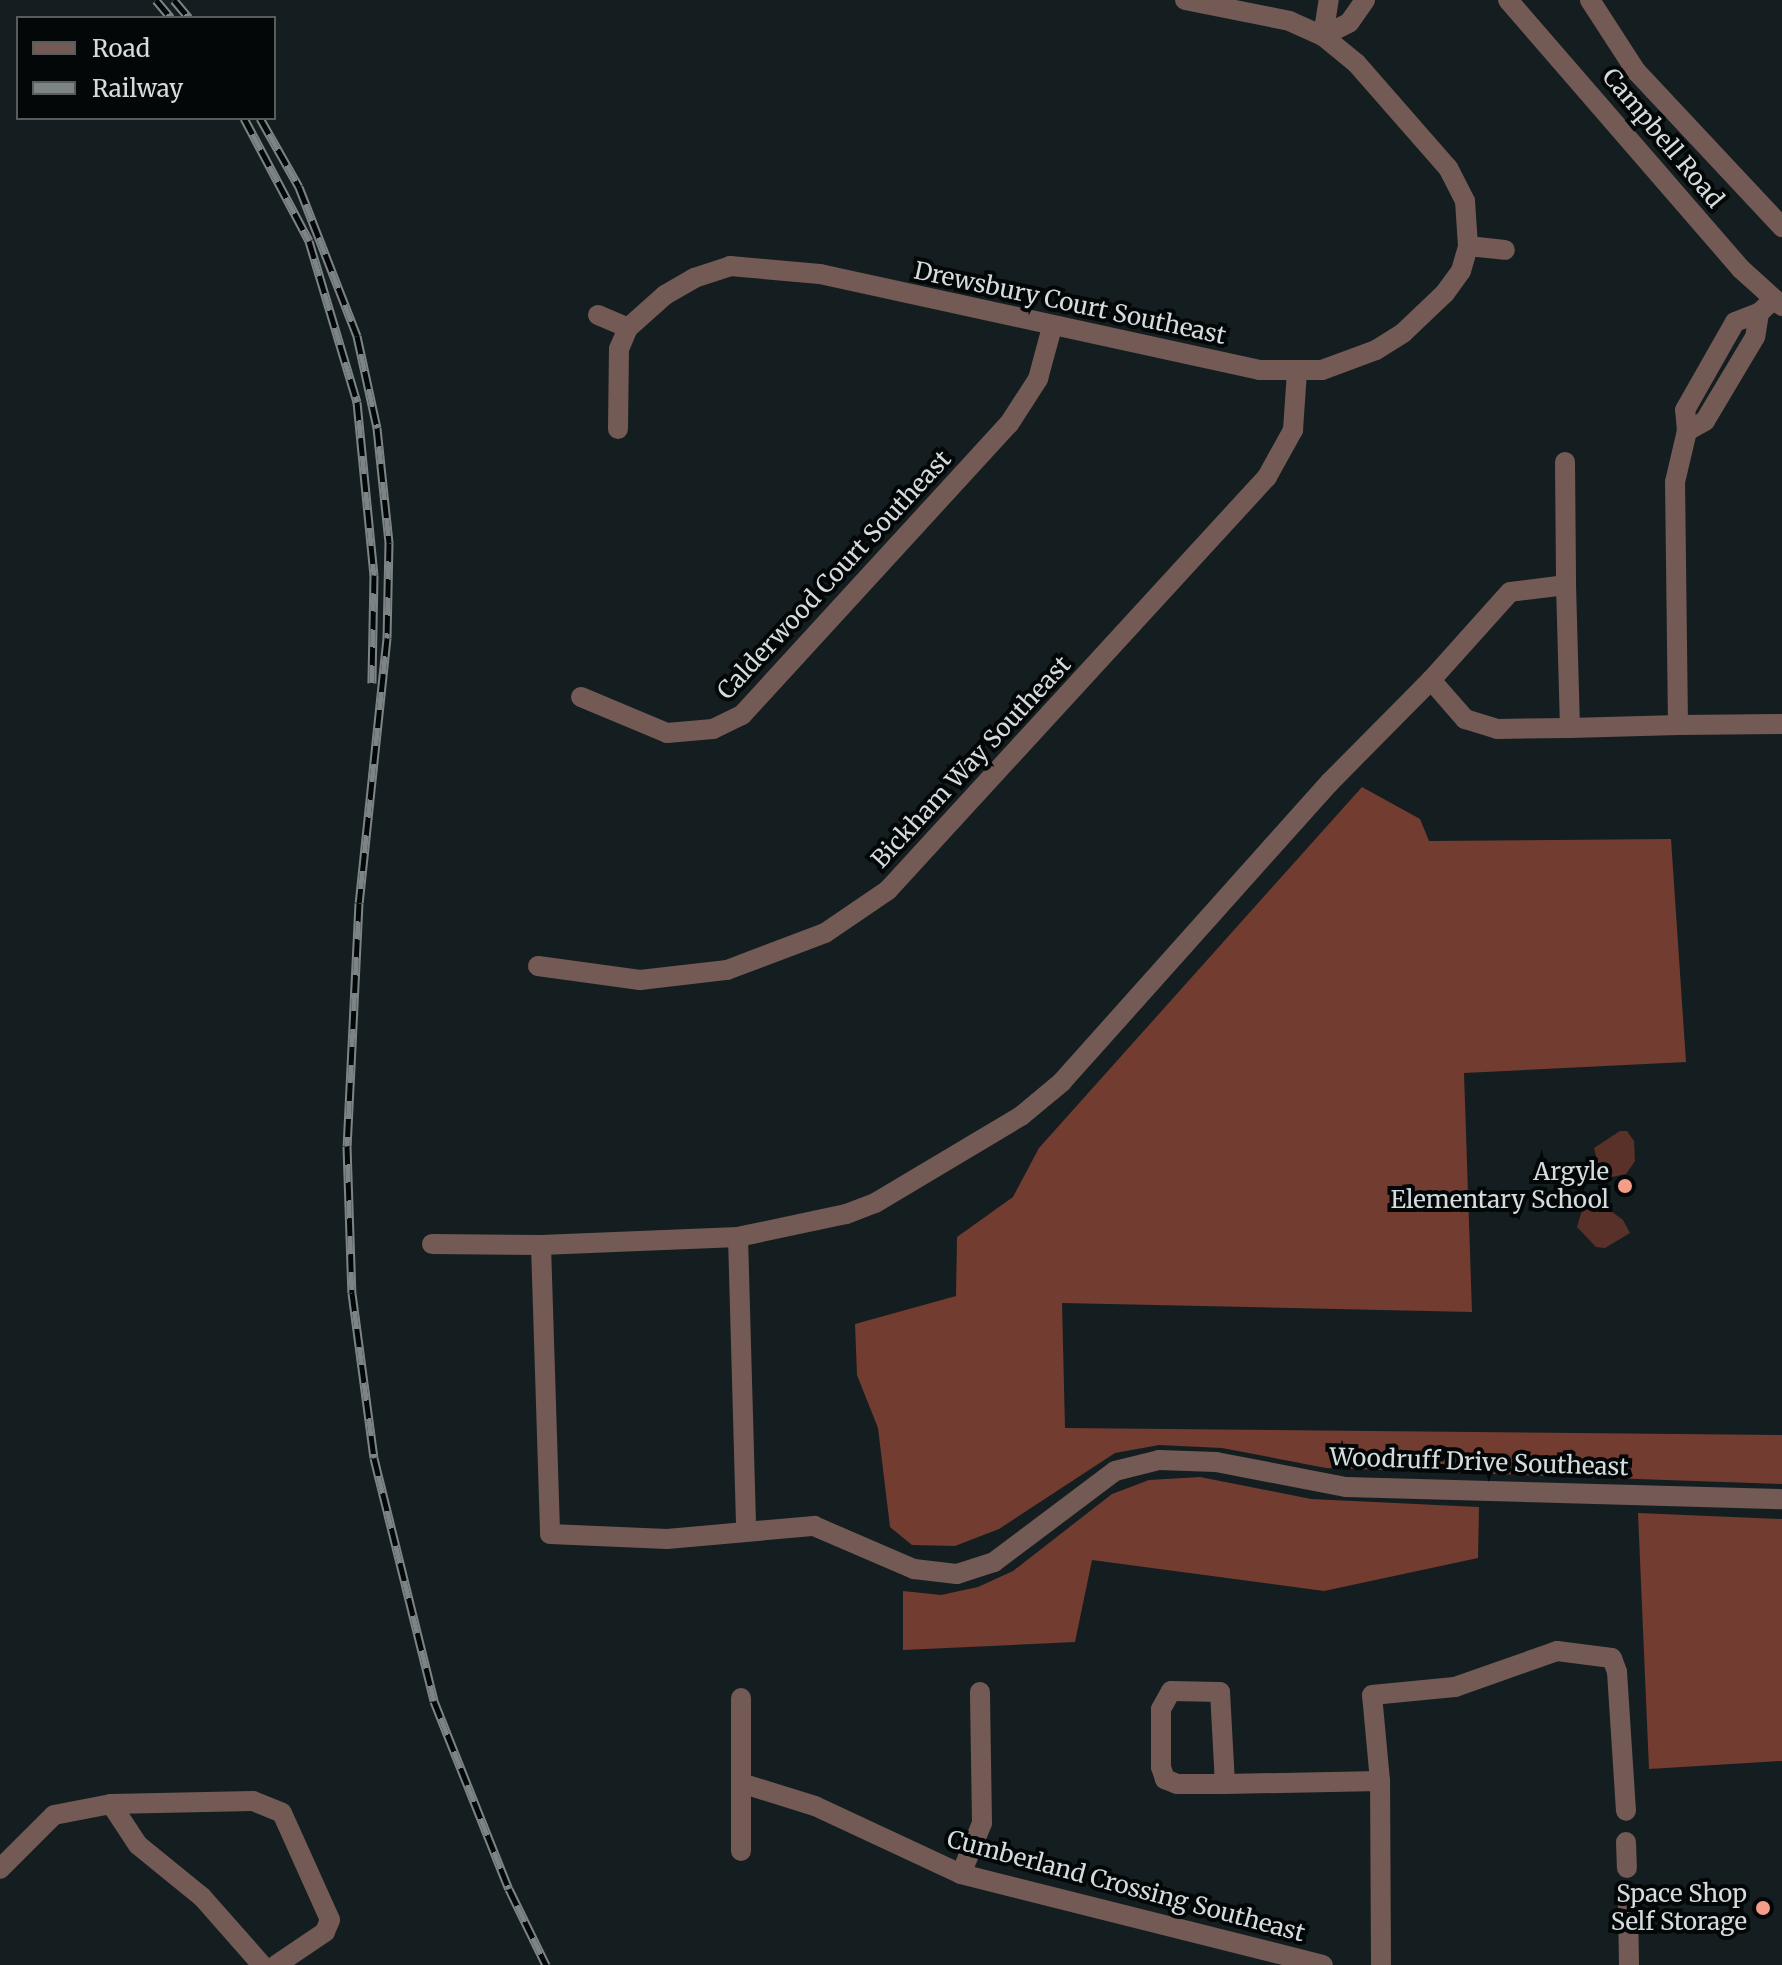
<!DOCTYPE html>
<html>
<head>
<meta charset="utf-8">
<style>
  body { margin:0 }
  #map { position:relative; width:1782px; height:1965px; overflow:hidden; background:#141e20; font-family:Merriweather,serif }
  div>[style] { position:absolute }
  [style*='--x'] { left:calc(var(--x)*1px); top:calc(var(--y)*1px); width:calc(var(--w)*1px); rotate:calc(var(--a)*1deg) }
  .green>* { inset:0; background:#593129 }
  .forest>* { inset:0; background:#723c30 }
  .minor>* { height:20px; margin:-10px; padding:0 10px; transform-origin:10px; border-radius:10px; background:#745a54 }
  .rail>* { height:9px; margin-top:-4.5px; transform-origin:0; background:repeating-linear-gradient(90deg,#040708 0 18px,#7c8486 0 36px); box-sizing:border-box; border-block:2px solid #7c8486 }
  .dots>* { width:22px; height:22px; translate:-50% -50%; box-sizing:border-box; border:4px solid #040708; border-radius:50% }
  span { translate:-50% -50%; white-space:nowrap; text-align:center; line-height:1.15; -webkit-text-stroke:8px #040708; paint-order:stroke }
  .street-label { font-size:24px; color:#d5dcdd }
  .poi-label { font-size:24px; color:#d5dcdd }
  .right { translate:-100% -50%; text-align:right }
  .legend { position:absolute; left:16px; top:16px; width:260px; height:104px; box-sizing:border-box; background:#040708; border:2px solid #585c5d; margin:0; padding:10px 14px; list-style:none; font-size:24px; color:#d5dcdd }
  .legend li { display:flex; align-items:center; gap:16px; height:40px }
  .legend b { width:40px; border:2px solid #585c5d }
</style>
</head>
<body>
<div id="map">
  <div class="green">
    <div style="clip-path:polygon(1620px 1131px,1627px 1131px,1634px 1141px,1635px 1161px,1626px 1174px,1602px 1179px,1594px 1148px)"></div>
    <div style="clip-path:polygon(1599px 1202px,1623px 1220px,1630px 1233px,1605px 1248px,1596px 1247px,1577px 1227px,1582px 1210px)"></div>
  </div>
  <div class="forest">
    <div style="clip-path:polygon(1362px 787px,1420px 819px,1429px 841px,1671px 839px,1686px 1062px,1464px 1073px,1472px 1312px,1062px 1303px,1065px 1428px,1782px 1435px,1782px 1484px,1326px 1468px,1222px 1448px,1159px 1445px,1115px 1453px,999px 1529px,955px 1546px,912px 1545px,890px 1527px,878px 1428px,857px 1375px,855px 1324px,956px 1296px,957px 1237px,1013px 1197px,1039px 1148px)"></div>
    <div style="clip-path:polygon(1200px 1477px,1311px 1499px,1479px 1507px,1478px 1558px,1324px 1591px,1092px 1560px,1075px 1642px,903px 1650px,903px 1591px,941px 1595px,978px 1587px,1013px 1571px,1112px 1494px,1149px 1480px)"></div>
    <div style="clip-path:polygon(1638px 1513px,1782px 1519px,1782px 1761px,1649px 1769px)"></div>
  </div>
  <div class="minor">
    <div style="--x:1508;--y:0;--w:356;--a:49.1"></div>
    <div style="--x:1741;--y:269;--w:55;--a:42.1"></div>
    <div style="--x:1590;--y:0;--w:85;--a:57.1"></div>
    <div style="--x:1636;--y:71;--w:214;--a:46.9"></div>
    <div style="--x:1323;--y:36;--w:29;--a:-27"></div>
    <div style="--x:1349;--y:23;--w:28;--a:-55"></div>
    <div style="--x:1323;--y:36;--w:36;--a:-81"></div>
    <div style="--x:1468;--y:246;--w:37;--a:6"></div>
    <div style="--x:1759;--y:313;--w:24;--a:99"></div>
    <div style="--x:1755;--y:337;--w:98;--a:120.8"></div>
    <div style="--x:1705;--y:421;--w:21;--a:151"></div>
    <div style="--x:1687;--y:431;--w:21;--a:-95"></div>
    <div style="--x:1685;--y:410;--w:101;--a:-60.4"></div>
    <div style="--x:1735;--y:322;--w:26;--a:-21"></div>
    <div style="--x:1759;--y:313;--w:19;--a:-43"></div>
    <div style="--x:598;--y:315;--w:33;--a:23"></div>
    <div style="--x:618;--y:429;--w:80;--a:-89.3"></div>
    <div style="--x:619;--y:349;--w:23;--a:-67"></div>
    <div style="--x:628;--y:328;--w:50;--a:-41.7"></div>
    <div style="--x:665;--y:295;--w:34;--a:-30"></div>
    <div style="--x:694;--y:278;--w:38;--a:-18"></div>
    <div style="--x:730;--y:266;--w:90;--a:5.1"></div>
    <div style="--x:820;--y:274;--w:449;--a:12.3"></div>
    <div style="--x:1259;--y:370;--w:63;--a:0"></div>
    <div style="--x:1322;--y:370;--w:58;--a:-20.3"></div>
    <div style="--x:1376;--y:350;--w:32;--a:-32"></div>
    <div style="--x:1403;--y:333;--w:58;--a:-43.6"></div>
    <div style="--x:1445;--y:293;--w:27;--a:-54"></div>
    <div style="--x:1461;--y:271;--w:26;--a:-74"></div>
    <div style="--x:1468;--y:246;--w:45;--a:-93.8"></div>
    <div style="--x:1465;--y:201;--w:37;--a:-117"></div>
    <div style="--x:1448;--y:168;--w:140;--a:-131.2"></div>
    <div style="--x:1356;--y:63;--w:43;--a:-140.7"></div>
    <div style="--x:1323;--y:36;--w:36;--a:-156"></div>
    <div style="--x:1290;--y:21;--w:107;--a:-168.7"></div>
    <div style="--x:1565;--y:462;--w:123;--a:89.5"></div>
    <div style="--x:1431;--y:680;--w:144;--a:134.7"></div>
    <div style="--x:1330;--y:782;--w:402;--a:131.8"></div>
    <div style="--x:1062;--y:1082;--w:53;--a:140.3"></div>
    <div style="--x:1021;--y:1116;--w:170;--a:149.2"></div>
    <div style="--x:875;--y:1203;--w:31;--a:159"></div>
    <div style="--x:846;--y:1214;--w:110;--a:168"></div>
    <div style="--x:738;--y:1237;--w:197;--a:177.7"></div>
    <div style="--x:541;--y:1245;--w:289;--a:88.2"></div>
    <div style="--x:550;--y:1534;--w:117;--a:2.4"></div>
    <div style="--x:667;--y:1539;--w:148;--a:-5.1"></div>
    <div style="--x:814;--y:1526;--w:109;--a:23.3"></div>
    <div style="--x:914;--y:1569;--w:43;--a:6.6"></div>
    <div style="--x:957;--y:1574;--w:39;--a:-18"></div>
    <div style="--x:994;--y:1562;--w:151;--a:-36.9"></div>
    <div style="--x:1115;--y:1471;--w:45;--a:-14"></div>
    <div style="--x:1159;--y:1460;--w:57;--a:2"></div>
    <div style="--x:1216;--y:1462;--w:132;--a:10.9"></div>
    <div style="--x:1346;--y:1487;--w:436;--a:1.6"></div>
    <div style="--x:581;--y:697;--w:93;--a:22.7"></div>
    <div style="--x:667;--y:733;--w:46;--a:-5"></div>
    <div style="--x:713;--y:729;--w:32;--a:-26"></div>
    <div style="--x:742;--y:715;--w:395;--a:-47.5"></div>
    <div style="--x:1009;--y:424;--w:54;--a:-57.2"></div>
    <div style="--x:1038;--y:379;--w:54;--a:-74.9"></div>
    <div style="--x:1678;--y:725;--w:104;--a:-0.6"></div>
    <div style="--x:1570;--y:728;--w:143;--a:-91.6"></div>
    <div style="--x:1566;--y:585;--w:56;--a:172.9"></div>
    <div style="--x:1510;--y:592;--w:118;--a:131.9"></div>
    <div style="--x:1431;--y:680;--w:52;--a:48.9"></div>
    <div style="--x:1465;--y:719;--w:34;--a:17"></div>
    <div style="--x:1497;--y:729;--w:73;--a:-0.8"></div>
    <div style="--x:1570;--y:728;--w:108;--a:-1.6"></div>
    <div style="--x:1678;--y:725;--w:243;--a:-90.7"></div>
    <div style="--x:1675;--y:482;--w:52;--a:-76.8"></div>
    <div style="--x:538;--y:966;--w:103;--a:7.8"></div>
    <div style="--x:640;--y:980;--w:88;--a:-6.6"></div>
    <div style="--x:727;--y:970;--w:105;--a:-20.7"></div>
    <div style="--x:825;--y:933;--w:76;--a:-34.3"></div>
    <div style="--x:888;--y:890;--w:561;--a:-47.46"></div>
    <div style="--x:1267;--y:477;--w:54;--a:-61"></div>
    <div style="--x:1293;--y:430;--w:59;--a:-86.1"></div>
    <div style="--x:738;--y:1237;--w:292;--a:88.4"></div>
    <div style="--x:432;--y:1244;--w:109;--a:0.5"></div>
    <div style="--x:741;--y:1783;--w:77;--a:17.3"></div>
    <div style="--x:815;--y:1806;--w:161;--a:25"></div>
    <div style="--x:961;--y:1874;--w:373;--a:14.1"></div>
    <div style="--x:1225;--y:1784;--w:92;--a:-93.1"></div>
    <div style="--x:1220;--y:1692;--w:49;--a:-178.8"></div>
    <div style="--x:1171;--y:1691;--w:21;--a:119"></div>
    <div style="--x:1161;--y:1709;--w:58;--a:90"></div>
    <div style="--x:1161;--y:1767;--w:13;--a:72"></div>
    <div style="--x:1165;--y:1779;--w:13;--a:23"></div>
    <div style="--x:1177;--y:1784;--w:48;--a:0"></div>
    <div style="--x:1225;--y:1784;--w:155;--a:-1.1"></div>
    <div style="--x:1626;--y:1842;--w:26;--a:88"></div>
    <div style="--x:741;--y:1851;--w:153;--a:-90"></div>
    <div style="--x:0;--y:1869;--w:76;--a:-45"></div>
    <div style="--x:54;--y:1815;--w:58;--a:-10.9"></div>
    <div style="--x:961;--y:1874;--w:55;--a:-67.6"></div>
    <div style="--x:982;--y:1823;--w:131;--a:-90.9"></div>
    <div style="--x:1628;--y:1902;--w:63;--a:89.1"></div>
    <div style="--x:262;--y:1965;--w:91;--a:-131.4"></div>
    <div style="--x:202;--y:1897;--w:82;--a:-140.9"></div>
    <div style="--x:138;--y:1845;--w:49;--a:-123.4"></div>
    <div style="--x:111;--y:1804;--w:142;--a:-1.2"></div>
    <div style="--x:253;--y:1801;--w:31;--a:22"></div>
    <div style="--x:282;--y:1813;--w:117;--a:65.8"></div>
    <div style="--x:330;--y:1920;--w:13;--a:113"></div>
    <div style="--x:325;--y:1932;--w:59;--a:146"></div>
    <div style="--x:1381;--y:1965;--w:184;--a:-90.3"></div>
    <div style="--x:1380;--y:1781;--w:86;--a:-95.3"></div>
    <div style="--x:1372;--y:1695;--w:83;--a:-5.5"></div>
    <div style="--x:1455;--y:1687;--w:108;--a:-19.4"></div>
    <div style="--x:1557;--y:1651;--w:55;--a:7.3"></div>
    <div style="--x:1612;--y:1658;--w:15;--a:70"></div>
    <div style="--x:1617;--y:1672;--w:139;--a:86.3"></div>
  </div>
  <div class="rail">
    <div style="--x:156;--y:0;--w:23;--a:50"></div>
    <div style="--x:174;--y:0;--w:23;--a:50"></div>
    <div style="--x:244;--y:118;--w:139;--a:62.1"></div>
    <div style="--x:309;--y:241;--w:168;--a:73.4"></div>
    <div style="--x:357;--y:402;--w:174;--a:84.4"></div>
    <div style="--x:374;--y:575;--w:108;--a:91.1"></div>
    <div style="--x:260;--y:118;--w:79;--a:60.5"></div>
    <div style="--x:299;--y:187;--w:160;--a:68.7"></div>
    <div style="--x:357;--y:336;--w:94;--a:77.7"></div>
    <div style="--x:377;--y:428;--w:116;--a:84"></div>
    <div style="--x:389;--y:543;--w:95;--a:91.2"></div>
    <div style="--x:387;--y:638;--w:266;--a:96"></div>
    <div style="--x:359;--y:903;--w:243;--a:92.8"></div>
    <div style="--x:347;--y:1146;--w:147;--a:88.1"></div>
    <div style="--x:352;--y:1293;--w:166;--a:82.4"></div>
    <div style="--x:374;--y:1458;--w:250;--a:76.1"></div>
    <div style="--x:434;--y:1701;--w:202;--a:68.3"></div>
    <div style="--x:509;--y:1889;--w:85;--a:64"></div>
  </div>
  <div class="dots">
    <div style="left:1625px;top:1186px;background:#f49e8a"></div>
    <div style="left:1763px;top:1908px;background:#f49e8a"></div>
  </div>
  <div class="street-label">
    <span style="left:1663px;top:138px;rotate:50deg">Campbell Road</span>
    <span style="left:1070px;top:303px;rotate:12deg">Drewsbury Court Southeast</span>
    <span style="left:834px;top:575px;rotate:-47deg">Calderwood Court Southeast</span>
    <span style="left:971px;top:762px;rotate:-47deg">Bickham Way Southeast</span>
    <span style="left:1479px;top:1462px;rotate:2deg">Woodruff Drive Southeast</span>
    <span style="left:1126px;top:1886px;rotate:15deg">Cumberland Crossing Southeast</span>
  </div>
  <div class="poi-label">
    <span class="right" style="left:1609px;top:1186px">Argyle<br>Elementary School</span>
    <span class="right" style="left:1747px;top:1908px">Space Shop<br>Self Storage</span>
  </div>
  <ul class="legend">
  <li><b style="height:10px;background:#745a54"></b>Road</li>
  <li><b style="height:10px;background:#7c8486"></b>Railway</li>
  </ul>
</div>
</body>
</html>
